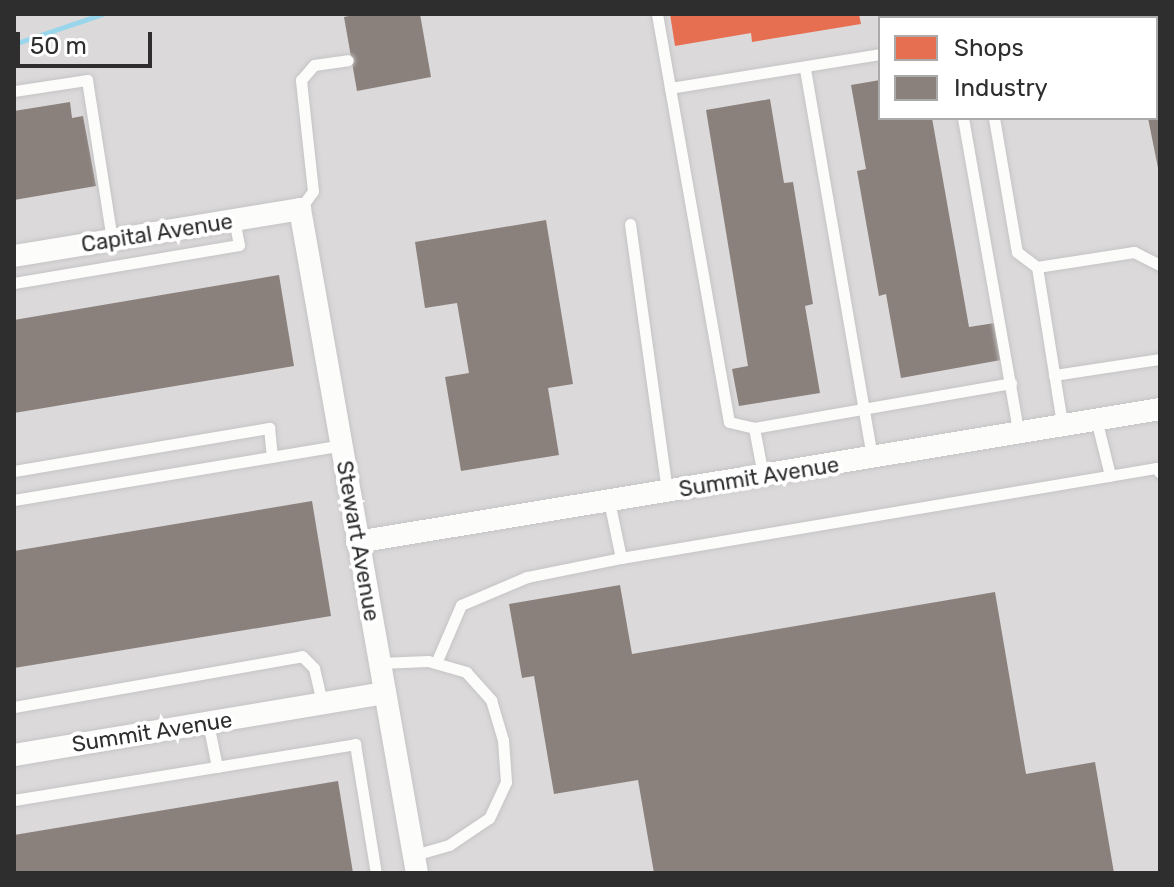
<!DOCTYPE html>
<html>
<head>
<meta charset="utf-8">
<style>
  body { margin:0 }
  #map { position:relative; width:1174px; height:887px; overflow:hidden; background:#ece8e4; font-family:Rubik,sans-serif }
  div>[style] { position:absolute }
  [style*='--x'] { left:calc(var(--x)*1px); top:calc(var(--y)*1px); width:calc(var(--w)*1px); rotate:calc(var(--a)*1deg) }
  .industrial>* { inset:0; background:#dcd9db }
  .shops>* { inset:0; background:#e76f51 }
  .industry>* { inset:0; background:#8a817c }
  .stream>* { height:5px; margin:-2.5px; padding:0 2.5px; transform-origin:2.5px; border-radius:2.5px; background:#99d6ec }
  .roads { filter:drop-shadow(0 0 2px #c5c4c5) drop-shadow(0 0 2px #c5c4c5) }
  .lane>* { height:11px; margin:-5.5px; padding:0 5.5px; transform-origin:5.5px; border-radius:5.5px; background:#fcfcfb }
  .street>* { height:22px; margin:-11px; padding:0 11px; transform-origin:11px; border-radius:11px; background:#fcfcfb }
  span { translate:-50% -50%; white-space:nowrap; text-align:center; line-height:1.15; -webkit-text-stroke:8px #fff; paint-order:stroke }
  .street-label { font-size:22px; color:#2e2e2e }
  .frame { position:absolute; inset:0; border:16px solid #2e2e2e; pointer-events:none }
  .legend { position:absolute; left:878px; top:16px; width:280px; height:104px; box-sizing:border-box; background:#fff; border:2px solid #ababab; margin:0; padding:10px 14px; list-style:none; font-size:24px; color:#2e2e2e }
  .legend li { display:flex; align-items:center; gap:16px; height:40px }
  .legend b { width:40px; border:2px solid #ababab }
  .scale { position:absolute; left:16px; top:32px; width:136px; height:36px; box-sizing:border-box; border:4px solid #2e2e2e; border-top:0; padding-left:10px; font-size:24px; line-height:28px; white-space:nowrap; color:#2e2e2e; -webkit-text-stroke:6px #fff; paint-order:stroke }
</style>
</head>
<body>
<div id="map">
  <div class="industrial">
    <div style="clip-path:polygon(evenodd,14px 14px,1160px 14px,1160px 873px,14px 873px,14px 14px,880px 18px,1156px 18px,1156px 118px,880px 118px,880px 18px)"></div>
  </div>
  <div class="shops">
    <div style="clip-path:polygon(670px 14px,859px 14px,861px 24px,752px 42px,751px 33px,675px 46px)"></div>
  </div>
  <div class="industry">
    <div style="clip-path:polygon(359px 14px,420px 14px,431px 77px,357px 91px,344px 17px)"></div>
    <div style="clip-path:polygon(1131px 14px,1160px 14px,1160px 178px,1148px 118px,1156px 118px,1156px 18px)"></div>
    <div style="clip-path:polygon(880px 80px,880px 118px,932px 118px,969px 327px,995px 323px,1001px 360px,901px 378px,886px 294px,879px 296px,857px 171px,866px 169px,851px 85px)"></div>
    <div style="clip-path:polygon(770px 99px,784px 183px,793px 182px,813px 304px,805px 306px,820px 393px,739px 406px,732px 369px,748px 366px,706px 110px)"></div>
    <div style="clip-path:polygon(70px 102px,72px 118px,83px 116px,96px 186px,14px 200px,14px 111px)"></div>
    <div style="clip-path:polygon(546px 220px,573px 384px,548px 388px,559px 455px,461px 471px,445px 377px,469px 373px,457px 303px,425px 308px,415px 242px)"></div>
    <div style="clip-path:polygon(279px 275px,294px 366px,14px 413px,14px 320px)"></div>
    <div style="clip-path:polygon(312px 501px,331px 616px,14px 668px,14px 551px)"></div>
    <div style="clip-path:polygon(620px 585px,632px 654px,995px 592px,1026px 774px,1095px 762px,1114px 873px,654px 873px,638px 780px,554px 794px,534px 676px,522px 678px,509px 604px)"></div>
    <div style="clip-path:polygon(338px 781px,353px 873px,14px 873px,14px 835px)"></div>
  </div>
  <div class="stream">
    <div style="--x:14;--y:44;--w:93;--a:-18.8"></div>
  </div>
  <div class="roads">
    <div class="lane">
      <div style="--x:657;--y:14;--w:414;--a:80"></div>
      <div style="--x:729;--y:422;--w:26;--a:13"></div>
      <div style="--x:754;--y:428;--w:48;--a:79.2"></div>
      <div style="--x:943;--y:14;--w:4;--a:76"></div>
      <div style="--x:976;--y:14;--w:4;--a:76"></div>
      <div style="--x:805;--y:69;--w:395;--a:80.2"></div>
      <div style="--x:670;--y:88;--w:213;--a:-9.2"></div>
      <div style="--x:14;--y:91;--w:74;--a:-8.6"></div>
      <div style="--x:87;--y:80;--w:162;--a:81.1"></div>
      <div style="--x:963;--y:118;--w:317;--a:80"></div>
      <div style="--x:994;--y:118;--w:136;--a:80.3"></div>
      <div style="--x:1017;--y:252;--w:25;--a:37"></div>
      <div style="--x:1037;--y:267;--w:158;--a:80.9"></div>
      <div style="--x:300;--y:209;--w:22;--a:-54"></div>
      <div style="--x:313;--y:191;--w:112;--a:-96.2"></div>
      <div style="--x:301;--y:80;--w:20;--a:-49"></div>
      <div style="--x:314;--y:65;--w:34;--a:-8"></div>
      <div style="--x:630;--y:224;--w:271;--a:82.1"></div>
      <div style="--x:1037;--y:267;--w:98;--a:-8.8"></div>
      <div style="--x:1134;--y:252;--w:29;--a:27"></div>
      <div style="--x:14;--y:283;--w:228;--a:-9.6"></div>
      <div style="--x:239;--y:245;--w:25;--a:-101"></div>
      <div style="--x:1054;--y:375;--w:107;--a:-8.6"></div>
      <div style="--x:1096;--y:419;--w:58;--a:76"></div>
      <div style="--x:754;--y:428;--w:261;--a:-9.9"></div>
      <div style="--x:14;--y:471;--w:259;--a:-9.6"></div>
      <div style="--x:269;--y:428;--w:29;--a:84"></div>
      <div style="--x:14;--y:500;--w:332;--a:-9.5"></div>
      <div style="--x:609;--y:501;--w:58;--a:78.1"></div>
      <div style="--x:621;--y:558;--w:543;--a:-9.55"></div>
      <div style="--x:1156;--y:468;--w:6;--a:51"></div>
      <div style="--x:380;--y:663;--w:48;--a:-2.4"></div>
      <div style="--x:428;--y:661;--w:40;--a:16"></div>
      <div style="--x:466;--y:672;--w:38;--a:48"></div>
      <div style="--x:491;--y:700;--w:42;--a:73.3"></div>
      <div style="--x:503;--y:740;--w:42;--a:85.9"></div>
      <div style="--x:506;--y:782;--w:40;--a:115"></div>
      <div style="--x:489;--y:818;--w:48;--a:146"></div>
      <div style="--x:449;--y:845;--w:36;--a:164"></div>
      <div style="--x:436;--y:663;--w:63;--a:-66.7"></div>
      <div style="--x:461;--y:605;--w:72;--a:-23"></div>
      <div style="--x:527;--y:577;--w:96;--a:-11.4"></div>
      <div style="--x:14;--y:707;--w:292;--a:-10"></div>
      <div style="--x:302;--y:656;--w:17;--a:45"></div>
      <div style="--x:314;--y:668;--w:36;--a:77"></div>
      <div style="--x:208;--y:723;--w:45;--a:78.4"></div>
      <div style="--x:14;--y:800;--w:346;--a:-9.3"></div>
      <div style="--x:355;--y:744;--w:131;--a:80.8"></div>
    </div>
    <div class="street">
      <div style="--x:14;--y:256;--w:290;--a:-9.3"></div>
      <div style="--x:300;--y:209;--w:674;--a:80.01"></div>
      <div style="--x:357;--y:542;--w:814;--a:-9.4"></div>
      <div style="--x:14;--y:755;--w:376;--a:-9.5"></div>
    </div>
  </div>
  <div class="street-label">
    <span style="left:157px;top:233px;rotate:-9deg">Capital Avenue</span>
    <span style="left:759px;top:477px;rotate:-9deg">Summit Avenue</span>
    <span style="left:358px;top:541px;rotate:80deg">Stewart Avenue</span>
    <span style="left:152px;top:732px;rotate:-9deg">Summit Avenue</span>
  </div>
  <div class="frame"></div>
  <ul class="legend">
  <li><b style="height:22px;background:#e76f51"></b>Shops</li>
  <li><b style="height:22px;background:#8a817c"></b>Industry</li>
  </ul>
  <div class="scale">50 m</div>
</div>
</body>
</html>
